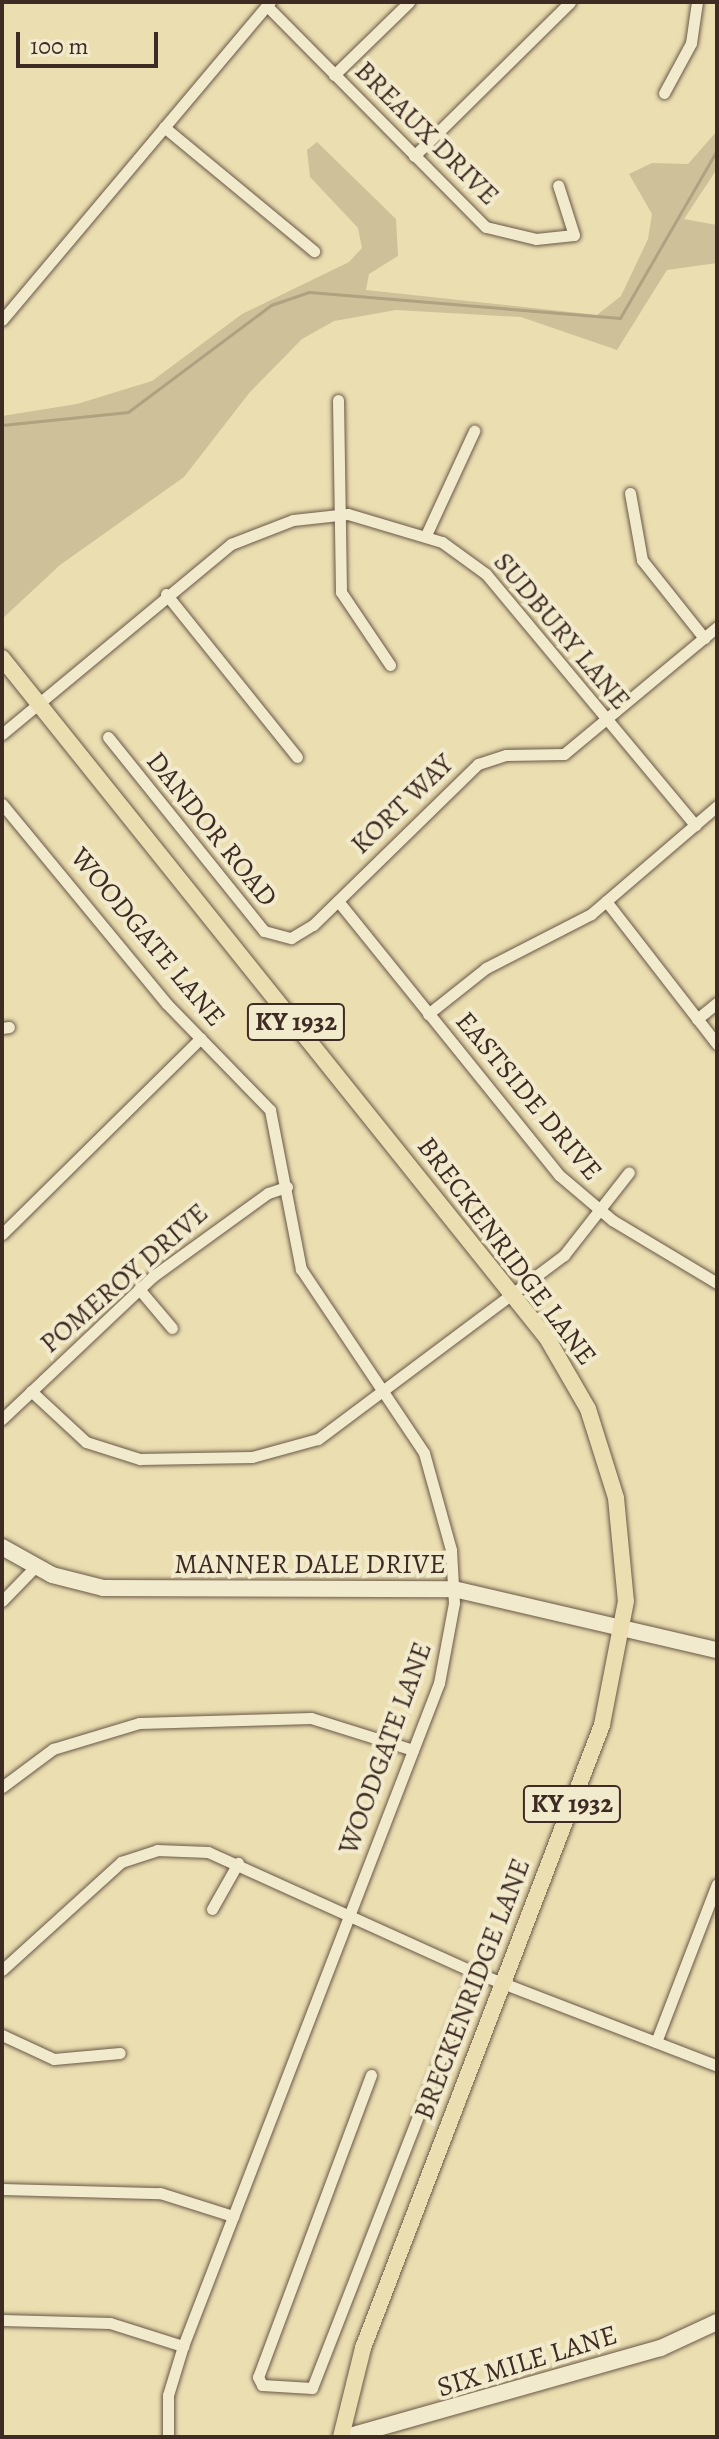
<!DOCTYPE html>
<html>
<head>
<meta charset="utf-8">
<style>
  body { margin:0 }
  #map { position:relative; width:719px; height:2439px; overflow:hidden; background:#ebdeb1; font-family:Alegreya,serif }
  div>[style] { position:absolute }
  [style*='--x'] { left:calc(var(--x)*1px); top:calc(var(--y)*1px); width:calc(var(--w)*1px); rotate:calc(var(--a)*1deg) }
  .green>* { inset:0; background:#cec099 }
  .stream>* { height:3px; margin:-1.5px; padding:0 1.5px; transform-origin:1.5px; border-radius:1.5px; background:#b0a181 }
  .roads { filter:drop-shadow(0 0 2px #695847) drop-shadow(0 0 2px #695847) }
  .street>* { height:11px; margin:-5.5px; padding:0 5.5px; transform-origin:5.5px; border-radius:5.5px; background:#f2eacc }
  .secondary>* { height:16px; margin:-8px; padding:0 8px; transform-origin:8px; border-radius:8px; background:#f2eacc }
  .primary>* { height:16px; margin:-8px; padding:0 8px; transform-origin:8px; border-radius:8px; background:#ebdeb1 }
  span { translate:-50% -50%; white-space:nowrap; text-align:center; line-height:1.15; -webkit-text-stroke:8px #f2eacc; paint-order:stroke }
  .shield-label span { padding:2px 6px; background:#f2eacc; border:2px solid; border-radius:6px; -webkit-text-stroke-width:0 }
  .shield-label { font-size:26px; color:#3e2b24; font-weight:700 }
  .street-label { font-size:28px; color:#3e2b24 }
  .frame { position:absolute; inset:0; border:4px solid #3e2b24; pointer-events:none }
  .scale { position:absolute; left:16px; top:32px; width:142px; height:36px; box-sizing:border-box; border:4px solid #3e2b24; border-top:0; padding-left:10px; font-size:24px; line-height:28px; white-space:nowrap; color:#3e2b24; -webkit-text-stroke:6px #f2eacc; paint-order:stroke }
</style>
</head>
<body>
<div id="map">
  <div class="green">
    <div style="clip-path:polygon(717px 131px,717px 169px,684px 219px,717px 225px,717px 263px,667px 270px,617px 350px,521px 317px,396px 310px,334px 321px,302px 339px,250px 392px,184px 477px,60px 565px,2px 619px,2px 416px,77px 404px,152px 381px,242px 314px,349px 262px,362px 248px,358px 228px,310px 177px,307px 150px,317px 142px,396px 219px,398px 256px,369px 274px,366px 290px,597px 315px,621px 296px,648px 239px,652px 214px,629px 174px,652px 163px,688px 164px)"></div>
  </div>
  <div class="stream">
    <div style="--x:2;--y:425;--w:127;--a:-5.9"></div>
    <div style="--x:128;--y:412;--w:179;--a:-36.8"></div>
    <div style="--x:271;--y:305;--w:40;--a:-18.9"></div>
    <div style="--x:309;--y:292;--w:312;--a:4.8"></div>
    <div style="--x:620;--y:318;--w:194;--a:-60"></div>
  </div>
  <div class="roads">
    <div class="street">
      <div style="--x:267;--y:6;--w:311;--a:45.3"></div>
      <div style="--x:486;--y:227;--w:51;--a:13.5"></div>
      <div style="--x:536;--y:239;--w:38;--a:-6"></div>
      <div style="--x:574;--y:235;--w:52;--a:-107.7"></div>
      <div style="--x:334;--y:75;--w:105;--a:-44.2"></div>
      <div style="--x:664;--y:93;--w:57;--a:-61.6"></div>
      <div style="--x:691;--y:43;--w:41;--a:-81.7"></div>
      <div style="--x:164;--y:127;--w:195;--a:39.6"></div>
      <div style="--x:414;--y:156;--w:219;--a:-44.6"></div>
      <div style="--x:2;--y:320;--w:416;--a:-49.9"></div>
      <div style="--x:338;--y:400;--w:192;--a:89.1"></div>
      <div style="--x:341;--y:592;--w:88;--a:56.1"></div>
      <div style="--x:630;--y:493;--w:68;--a:79.8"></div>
      <div style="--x:642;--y:560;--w:100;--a:51.5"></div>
      <div style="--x:426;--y:535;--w:115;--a:-65.2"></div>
      <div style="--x:166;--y:594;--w:209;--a:51.2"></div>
      <div style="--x:2;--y:734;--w:298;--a:-39.7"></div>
      <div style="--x:231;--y:544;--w:66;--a:-21.2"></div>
      <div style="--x:293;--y:520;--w:55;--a:-6.2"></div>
      <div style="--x:348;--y:514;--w:98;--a:16.6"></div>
      <div style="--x:442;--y:542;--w:54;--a:36"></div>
      <div style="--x:486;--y:574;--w:327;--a:50.2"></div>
      <div style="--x:108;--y:737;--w:249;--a:51.2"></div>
      <div style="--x:264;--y:931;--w:28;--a:15"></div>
      <div style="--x:291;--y:938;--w:26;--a:-31"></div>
      <div style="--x:313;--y:925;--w:231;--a:-44.3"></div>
      <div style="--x:478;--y:764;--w:29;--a:-18"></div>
      <div style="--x:506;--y:755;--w:58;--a:-1"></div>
      <div style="--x:564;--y:754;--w:199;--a:-39.7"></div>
      <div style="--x:2;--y:804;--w:259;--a:50.5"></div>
      <div style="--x:167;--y:1004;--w:148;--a:45.8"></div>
      <div style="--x:270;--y:1110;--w:162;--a:79"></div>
      <div style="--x:301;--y:1269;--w:221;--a:56.2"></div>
      <div style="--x:424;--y:1453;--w:101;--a:74.4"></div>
      <div style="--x:451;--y:1550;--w:53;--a:86.8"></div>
      <div style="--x:454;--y:1603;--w:81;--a:100.6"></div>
      <div style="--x:439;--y:1683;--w:711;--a:111.11"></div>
      <div style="--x:183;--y:2346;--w:51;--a:107"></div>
      <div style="--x:168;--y:2395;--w:42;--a:90"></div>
      <div style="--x:338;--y:901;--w:352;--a:51.1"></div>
      <div style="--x:559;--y:1175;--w:70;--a:40.3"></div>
      <div style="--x:612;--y:1220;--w:122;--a:31"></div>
      <div style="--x:606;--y:901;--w:181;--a:52.2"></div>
      <div style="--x:428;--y:1014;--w:74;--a:-38.4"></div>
      <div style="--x:486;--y:968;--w:118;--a:-27.2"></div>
      <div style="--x:591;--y:914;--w:166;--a:-40.6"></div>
      <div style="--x:697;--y:1019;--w:26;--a:-39"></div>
      <div style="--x:2;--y:1028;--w:7;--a:-8"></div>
      <div style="--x:2;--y:1234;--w:279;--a:-44.6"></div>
      <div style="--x:139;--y:1289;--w:51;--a:49.8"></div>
      <div style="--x:31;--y:1391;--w:75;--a:42.8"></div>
      <div style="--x:86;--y:1442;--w:57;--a:17.5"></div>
      <div style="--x:140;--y:1459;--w:112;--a:-1"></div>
      <div style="--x:252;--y:1457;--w:68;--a:-15.3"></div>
      <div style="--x:318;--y:1439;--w:307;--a:-36.8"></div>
      <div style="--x:564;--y:1255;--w:105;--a:-51.9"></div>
      <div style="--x:2;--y:1419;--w:207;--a:-43.4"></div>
      <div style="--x:152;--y:1277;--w:143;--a:-35.9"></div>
      <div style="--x:268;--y:1193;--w:20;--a:-18"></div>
      <div style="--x:2;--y:1601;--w:47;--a:-45.9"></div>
      <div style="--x:2;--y:1787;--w:64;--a:-36.7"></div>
      <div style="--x:53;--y:1749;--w:90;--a:-16.8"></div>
      <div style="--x:139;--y:1723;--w:172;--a:-1.7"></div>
      <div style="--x:311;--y:1718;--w:107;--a:17.4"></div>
      <div style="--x:212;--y:1909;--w:53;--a:-60.5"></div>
      <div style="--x:2;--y:1970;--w:161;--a:-42.2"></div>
      <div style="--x:121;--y:1862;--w:38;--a:-18"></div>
      <div style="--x:157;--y:1850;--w:51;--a:2.2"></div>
      <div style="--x:208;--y:1852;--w:292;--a:24.3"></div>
      <div style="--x:474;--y:1972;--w:261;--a:21.1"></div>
      <div style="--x:2;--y:2035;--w:57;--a:24.8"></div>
      <div style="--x:54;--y:2059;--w:66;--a:-5.2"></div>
      <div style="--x:656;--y:2042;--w:169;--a:-68.9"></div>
      <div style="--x:371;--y:2075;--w:322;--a:110.5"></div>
      <div style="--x:258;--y:2377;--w:9;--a:63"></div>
      <div style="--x:262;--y:2385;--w:50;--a:3.4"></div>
      <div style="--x:312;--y:2388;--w:446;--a:-68.7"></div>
      <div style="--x:2;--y:2189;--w:158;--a:1.5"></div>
      <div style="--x:160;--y:2193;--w:77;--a:17.5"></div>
      <div style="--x:2;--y:2320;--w:108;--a:1.6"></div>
      <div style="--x:110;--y:2323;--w:77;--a:17.5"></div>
    </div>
    <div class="secondary">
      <div style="--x:2;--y:1547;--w:57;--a:29.2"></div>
      <div style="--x:52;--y:1575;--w:53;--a:14.3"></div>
      <div style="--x:103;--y:1588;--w:351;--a:0.2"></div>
      <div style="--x:454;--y:1589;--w:270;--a:13.1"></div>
      <div style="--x:346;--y:2437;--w:327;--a:-15.8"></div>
      <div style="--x:661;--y:2348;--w:62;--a:-24.9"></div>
    </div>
    <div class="primary">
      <div style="--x:2;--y:658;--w:871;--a:51.29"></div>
      <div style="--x:547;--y:1338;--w:82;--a:60"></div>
      <div style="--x:588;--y:1409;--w:93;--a:72.5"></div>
      <div style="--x:616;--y:1498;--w:103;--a:84.5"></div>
      <div style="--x:626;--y:1601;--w:126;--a:101"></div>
      <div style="--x:602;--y:1725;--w:667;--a:110.99"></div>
      <div style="--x:363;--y:2348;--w:92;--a:103.9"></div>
    </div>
  </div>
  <div class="shield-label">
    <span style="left:296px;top:1022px">KY 1932</span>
    <span style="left:572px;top:1804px">KY 1932</span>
  </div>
  <div class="street-label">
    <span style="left:427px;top:133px;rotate:45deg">BREAUX DRIVE</span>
    <span style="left:562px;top:631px;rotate:50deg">SUDBURY LANE</span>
    <span style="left:402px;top:804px;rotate:-44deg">KORT WAY</span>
    <span style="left:212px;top:829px;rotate:51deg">DANDOR ROAD</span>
    <span style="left:148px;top:937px;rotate:50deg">WOODGATE LANE</span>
    <span style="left:529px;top:1096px;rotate:50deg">EASTSIDE DRIVE</span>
    <span style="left:507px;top:1251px;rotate:53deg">BRECKENRIDGE LANE</span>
    <span style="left:124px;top:1278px;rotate:-41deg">POMEROY DRIVE</span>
    <span style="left:310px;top:1564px">MANNER DALE DRIVE</span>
    <span style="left:385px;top:1748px;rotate:-70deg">WOODGATE LANE</span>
    <span style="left:472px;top:1989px;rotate:-69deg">BRECKENRIDGE LANE</span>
    <span style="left:527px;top:2361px;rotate:-17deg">SIX MILE LANE</span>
  </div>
  <div class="frame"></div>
  <div class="scale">100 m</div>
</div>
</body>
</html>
